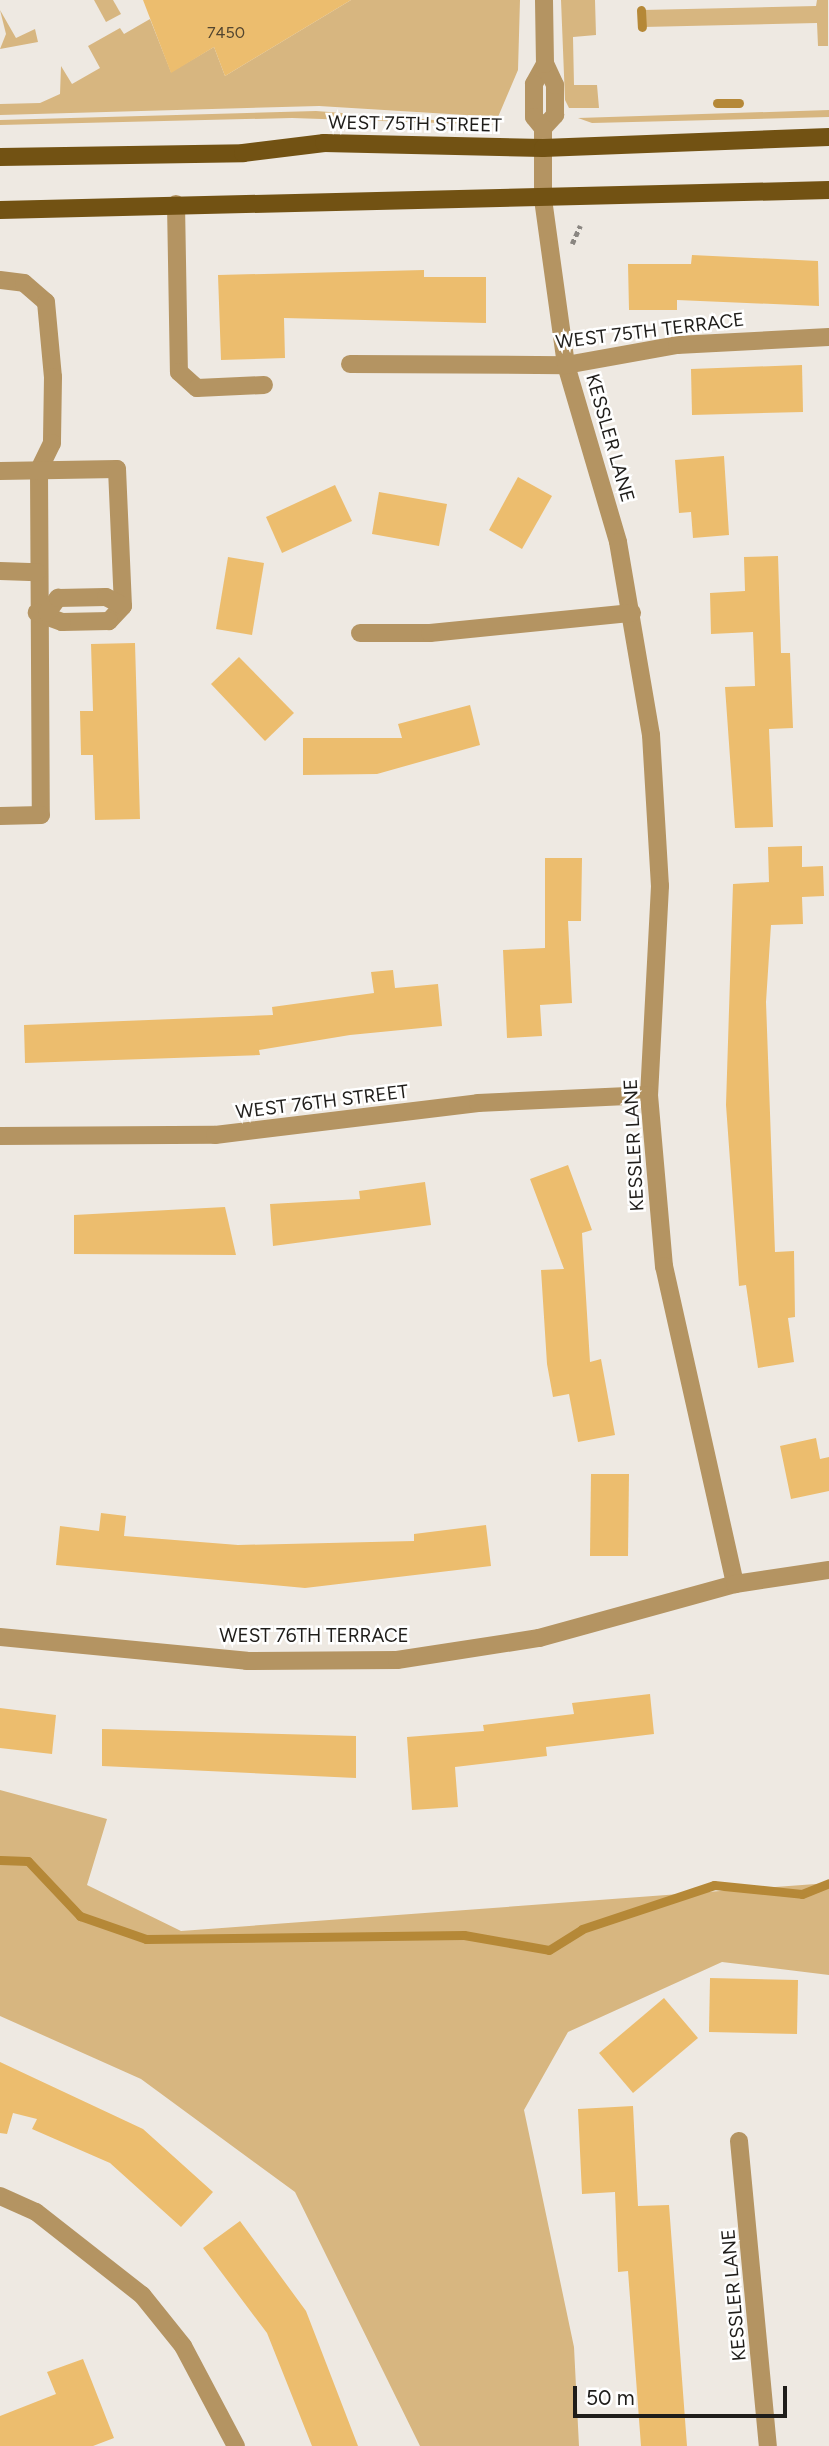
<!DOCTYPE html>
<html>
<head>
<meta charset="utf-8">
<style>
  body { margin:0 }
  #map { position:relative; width:829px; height:2446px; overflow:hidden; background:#eee9e2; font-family:Figtree,sans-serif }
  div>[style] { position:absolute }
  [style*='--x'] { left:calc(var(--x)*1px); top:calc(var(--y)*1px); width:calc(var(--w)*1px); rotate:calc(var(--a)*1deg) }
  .green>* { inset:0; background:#d7b680 }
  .stream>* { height:9px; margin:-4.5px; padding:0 4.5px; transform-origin:4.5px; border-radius:4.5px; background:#b58837 }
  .building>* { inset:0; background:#ecbd6e }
  .path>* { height:4.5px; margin-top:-2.25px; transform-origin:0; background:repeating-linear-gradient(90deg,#8a8681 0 5px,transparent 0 8.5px) }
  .minor>* { height:18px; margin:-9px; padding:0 9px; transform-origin:9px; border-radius:9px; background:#b49462 }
  .major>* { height:18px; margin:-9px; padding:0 9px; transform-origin:9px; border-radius:9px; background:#725213 }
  span { translate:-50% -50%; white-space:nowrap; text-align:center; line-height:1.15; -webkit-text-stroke:5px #fff; paint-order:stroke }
  .number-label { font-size:16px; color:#52452f }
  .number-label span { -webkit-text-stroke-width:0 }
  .street-label { font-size:19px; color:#1f1d1a }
  .scale { position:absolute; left:573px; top:2386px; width:214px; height:32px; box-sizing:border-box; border:4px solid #1f1d1a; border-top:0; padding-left:9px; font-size:21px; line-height:24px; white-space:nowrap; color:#1f1d1a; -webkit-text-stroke:5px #fff; paint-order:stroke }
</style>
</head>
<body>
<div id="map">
  <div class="green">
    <div style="clip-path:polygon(94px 0,113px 0,121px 14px,106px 22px)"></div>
    <div style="clip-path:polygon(351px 0,520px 0,518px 70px,498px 117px,319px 106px,0 115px,0 104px,40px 103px,60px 94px,61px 66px,72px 84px,100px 68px,88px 46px,120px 28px,124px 34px,150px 19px,171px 72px,214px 47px,225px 76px)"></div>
    <div style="clip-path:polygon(561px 0,595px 0,596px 35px,573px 37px,574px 85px,597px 85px,599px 108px,569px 108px,565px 100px)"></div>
    <div style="clip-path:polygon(817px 0,828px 0,828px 46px,818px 46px,817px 23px,643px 27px,643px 10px,816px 6px)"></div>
    <div style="clip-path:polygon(0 10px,16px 38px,35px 29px,38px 42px,0 49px,6px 34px)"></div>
    <div style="clip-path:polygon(829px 110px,829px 117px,592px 123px,578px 118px)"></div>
    <div style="clip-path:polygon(316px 111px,500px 125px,292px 118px,0 125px,0 120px)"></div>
    <div style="clip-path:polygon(0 1790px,107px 1819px,87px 1885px,181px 1931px,829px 1883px,829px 1975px,722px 1962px,568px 2032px,524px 2110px,574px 2347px,579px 2446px,420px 2446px,295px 2192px,141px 2079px,0 2016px)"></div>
  </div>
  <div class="stream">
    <div style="--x:641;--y:10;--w:17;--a:87"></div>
    <div style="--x:717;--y:103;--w:22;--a:0"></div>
    <div style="--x:0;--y:1860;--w:28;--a:2"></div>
    <div style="--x:28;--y:1861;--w:76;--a:46.6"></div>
    <div style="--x:80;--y:1916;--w:70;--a:19.2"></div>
    <div style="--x:146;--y:1939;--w:318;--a:-0.7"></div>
    <div style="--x:464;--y:1935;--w:86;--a:10"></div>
    <div style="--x:549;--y:1950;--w:39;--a:-32"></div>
    <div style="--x:582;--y:1929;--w:139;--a:-18.4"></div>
    <div style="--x:714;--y:1885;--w:88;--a:5.8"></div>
    <div style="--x:802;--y:1894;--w:29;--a:-22"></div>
  </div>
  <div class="building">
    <div style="clip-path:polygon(143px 0,351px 0,225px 76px,214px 47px,171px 73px)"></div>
    <div style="clip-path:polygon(692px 255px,818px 261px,819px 306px,677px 300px,677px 310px,629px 310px,628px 264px,691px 264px)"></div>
    <div style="clip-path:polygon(424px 270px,424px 277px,486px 277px,486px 323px,284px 318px,285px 358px,221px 360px,218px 275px)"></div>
    <div style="clip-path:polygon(802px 365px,803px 412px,692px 415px,691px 369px)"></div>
    <div style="clip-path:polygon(724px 456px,729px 535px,693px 538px,691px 512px,679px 513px,675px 460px)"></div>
    <div style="clip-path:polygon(518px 477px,552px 496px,522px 549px,489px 530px)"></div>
    <div style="clip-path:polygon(335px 485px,352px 521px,282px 553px,266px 517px)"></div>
    <div style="clip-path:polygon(379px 492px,447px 504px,439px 546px,372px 534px)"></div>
    <div style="clip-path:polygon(778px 556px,781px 653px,790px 653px,793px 728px,769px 729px,773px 827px,735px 828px,725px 687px,755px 686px,753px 632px,711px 634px,710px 593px,745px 591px,744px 557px)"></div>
    <div style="clip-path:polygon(228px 557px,264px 563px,252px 635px,216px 629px)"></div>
    <div style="clip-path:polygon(135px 643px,140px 819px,95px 820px,93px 755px,81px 755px,80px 711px,93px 711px,91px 644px)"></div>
    <div style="clip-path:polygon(239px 657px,294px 713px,265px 741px,211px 684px)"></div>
    <div style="clip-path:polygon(470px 705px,480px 745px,377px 774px,303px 775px,303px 738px,402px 738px,398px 724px)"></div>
    <div style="clip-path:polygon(802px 846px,802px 867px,823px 866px,824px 896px,802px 897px,803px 924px,771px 925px,766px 1002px,775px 1252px,794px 1251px,795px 1317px,788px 1318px,794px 1362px,758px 1368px,746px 1285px,739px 1286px,726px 1105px,733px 884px,769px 882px,768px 847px)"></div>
    <div style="clip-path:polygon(545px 858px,582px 858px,581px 921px,568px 921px,572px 1003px,540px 1005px,542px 1036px,507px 1038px,503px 950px,545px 948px)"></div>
    <div style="clip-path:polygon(393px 970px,395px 988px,438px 984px,442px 1026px,350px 1035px,259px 1050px,260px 1055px,25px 1063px,24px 1025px,273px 1015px,272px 1007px,374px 993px,371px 972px)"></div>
    <div style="clip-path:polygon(568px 1165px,592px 1230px,582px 1233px,590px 1362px,601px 1359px,615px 1435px,578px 1442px,569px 1394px,553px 1397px,547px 1364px,541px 1270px,564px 1269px,530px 1179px)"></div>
    <div style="clip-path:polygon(425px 1182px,431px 1225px,273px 1246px,270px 1204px,360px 1199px,359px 1191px)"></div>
    <div style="clip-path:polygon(225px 1207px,236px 1255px,74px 1254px,74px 1215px)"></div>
    <div style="clip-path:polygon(816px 1438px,820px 1459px,829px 1457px,829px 1491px,791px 1499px,780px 1446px)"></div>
    <div style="clip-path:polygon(591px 1474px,629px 1474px,628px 1556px,590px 1556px)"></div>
    <div style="clip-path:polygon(101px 1513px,126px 1516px,124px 1536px,238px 1545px,414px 1541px,414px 1534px,486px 1525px,491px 1566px,305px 1588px,56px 1565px,60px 1526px,99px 1531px)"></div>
    <div style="clip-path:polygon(650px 1694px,654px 1734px,546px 1747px,547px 1756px,455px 1767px,458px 1807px,412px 1810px,407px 1737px,484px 1731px,483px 1725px,574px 1714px,572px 1703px)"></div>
    <div style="clip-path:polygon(0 1708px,56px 1715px,52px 1754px,0 1748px)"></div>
    <div style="clip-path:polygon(102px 1729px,356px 1736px,356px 1778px,102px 1766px)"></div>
    <div style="clip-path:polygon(710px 1978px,798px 1980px,797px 2034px,709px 2032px)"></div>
    <div style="clip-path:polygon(664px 1998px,698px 2038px,633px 2093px,599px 2053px)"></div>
    <div style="clip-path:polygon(0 2062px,143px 2129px,213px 2192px,181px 2227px,110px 2163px,32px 2129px,37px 2119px,13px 2113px,7px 2134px,0 2133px)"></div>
    <div style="clip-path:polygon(633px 2106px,638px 2206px,669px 2205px,687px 2446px,641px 2446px,628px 2271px,618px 2272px,615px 2192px,582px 2194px,578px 2109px)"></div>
    <div style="clip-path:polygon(240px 2221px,306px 2311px,358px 2446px,312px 2446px,267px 2333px,203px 2248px)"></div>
    <div style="clip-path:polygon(83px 2359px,114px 2438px,93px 2446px,0 2446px,0 2416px,56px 2394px,47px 2372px)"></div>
  </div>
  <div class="path">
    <div style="--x:572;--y:244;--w:20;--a:-66"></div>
  </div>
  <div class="minor">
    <div style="--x:545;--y:64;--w:23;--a:119"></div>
    <div style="--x:534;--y:84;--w:33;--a:90"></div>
    <div style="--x:534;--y:117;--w:14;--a:51"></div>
    <div style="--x:543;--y:128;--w:71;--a:90"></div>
    <div style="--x:543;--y:199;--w:168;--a:82.1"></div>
    <div style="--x:566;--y:365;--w:184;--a:73.6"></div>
    <div style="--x:618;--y:542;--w:196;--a:80.3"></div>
    <div style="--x:651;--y:735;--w:151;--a:86.6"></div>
    <div style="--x:660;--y:886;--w:209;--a:93"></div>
    <div style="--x:649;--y:1095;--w:172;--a:85"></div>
    <div style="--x:664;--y:1266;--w:326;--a:77.4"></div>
    <div style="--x:543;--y:128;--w:18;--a:-47"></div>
    <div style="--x:555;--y:115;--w:30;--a:-90"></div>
    <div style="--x:555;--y:85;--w:23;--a:-115"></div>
    <div style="--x:545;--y:64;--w:64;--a:-90.9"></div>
    <div style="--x:176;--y:204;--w:168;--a:89"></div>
    <div style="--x:179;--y:372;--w:24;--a:42"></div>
    <div style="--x:197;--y:388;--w:67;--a:-2.6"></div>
    <div style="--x:0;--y:280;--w:24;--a:7"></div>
    <div style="--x:24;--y:283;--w:29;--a:41"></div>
    <div style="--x:46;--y:302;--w:75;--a:84.7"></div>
    <div style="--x:53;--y:377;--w:66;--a:90.9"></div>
    <div style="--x:52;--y:443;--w:30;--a:116"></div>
    <div style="--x:39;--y:470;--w:345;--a:89.7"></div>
    <div style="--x:41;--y:815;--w:41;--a:178.6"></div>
    <div style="--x:350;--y:364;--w:216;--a:0.3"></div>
    <div style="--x:566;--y:365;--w:113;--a:-10.2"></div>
    <div style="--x:677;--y:345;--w:152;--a:-3"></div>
    <div style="--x:0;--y:471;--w:117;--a:-1"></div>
    <div style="--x:117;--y:469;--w:137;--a:87.5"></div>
    <div style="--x:123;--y:606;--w:21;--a:133"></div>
    <div style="--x:109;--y:621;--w:47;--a:178.8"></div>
    <div style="--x:62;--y:622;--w:27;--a:-160"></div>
    <div style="--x:0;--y:571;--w:37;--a:2"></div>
    <div style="--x:47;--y:613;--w:19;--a:-54"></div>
    <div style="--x:58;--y:598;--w:48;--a:-1.2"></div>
    <div style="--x:106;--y:597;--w:19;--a:28"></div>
    <div style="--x:360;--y:633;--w:70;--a:0"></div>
    <div style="--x:430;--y:633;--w:203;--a:-5.7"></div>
    <div style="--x:0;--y:1136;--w:215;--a:-0.3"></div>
    <div style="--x:215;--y:1135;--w:265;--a:-6.9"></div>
    <div style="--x:478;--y:1103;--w:171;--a:-2.7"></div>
    <div style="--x:0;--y:1637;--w:248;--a:5.5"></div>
    <div style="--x:247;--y:1661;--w:150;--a:-0.4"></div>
    <div style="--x:397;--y:1660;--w:144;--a:-8.8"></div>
    <div style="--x:539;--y:1638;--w:203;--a:-15.4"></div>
    <div style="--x:735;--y:1584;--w:95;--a:-8.5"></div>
    <div style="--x:739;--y:2141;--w:306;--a:84.6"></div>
    <div style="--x:0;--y:2196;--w:39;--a:24"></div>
    <div style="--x:36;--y:2212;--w:135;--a:38.1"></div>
    <div style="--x:142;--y:2295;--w:65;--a:51.2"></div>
    <div style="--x:183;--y:2346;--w:113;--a:62.1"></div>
  </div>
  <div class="major">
    <div style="--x:0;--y:157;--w:243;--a:-0.9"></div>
    <div style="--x:243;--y:153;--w:82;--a:-7"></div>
    <div style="--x:324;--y:143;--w:219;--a:1.3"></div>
    <div style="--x:543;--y:148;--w:286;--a:-2.2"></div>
    <div style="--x:0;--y:210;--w:829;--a:-1.38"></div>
  </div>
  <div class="number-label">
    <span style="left:226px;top:33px">7450</span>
  </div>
  <div class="street-label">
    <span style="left:415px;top:124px;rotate:1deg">WEST 75TH STREET</span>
    <span style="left:650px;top:331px;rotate:-7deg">WEST 75TH TERRACE</span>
    <span style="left:610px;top:438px;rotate:74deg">KESSLER LANE</span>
    <span style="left:322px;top:1102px;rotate:-7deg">WEST 76TH STREET</span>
    <span style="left:634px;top:1145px;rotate:-93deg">KESSLER LANE</span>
    <span style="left:314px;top:1636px">WEST 76TH TERRACE</span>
    <span style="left:734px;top:2295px;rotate:-95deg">KESSLER LANE</span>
  </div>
  <div class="scale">50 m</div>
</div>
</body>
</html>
